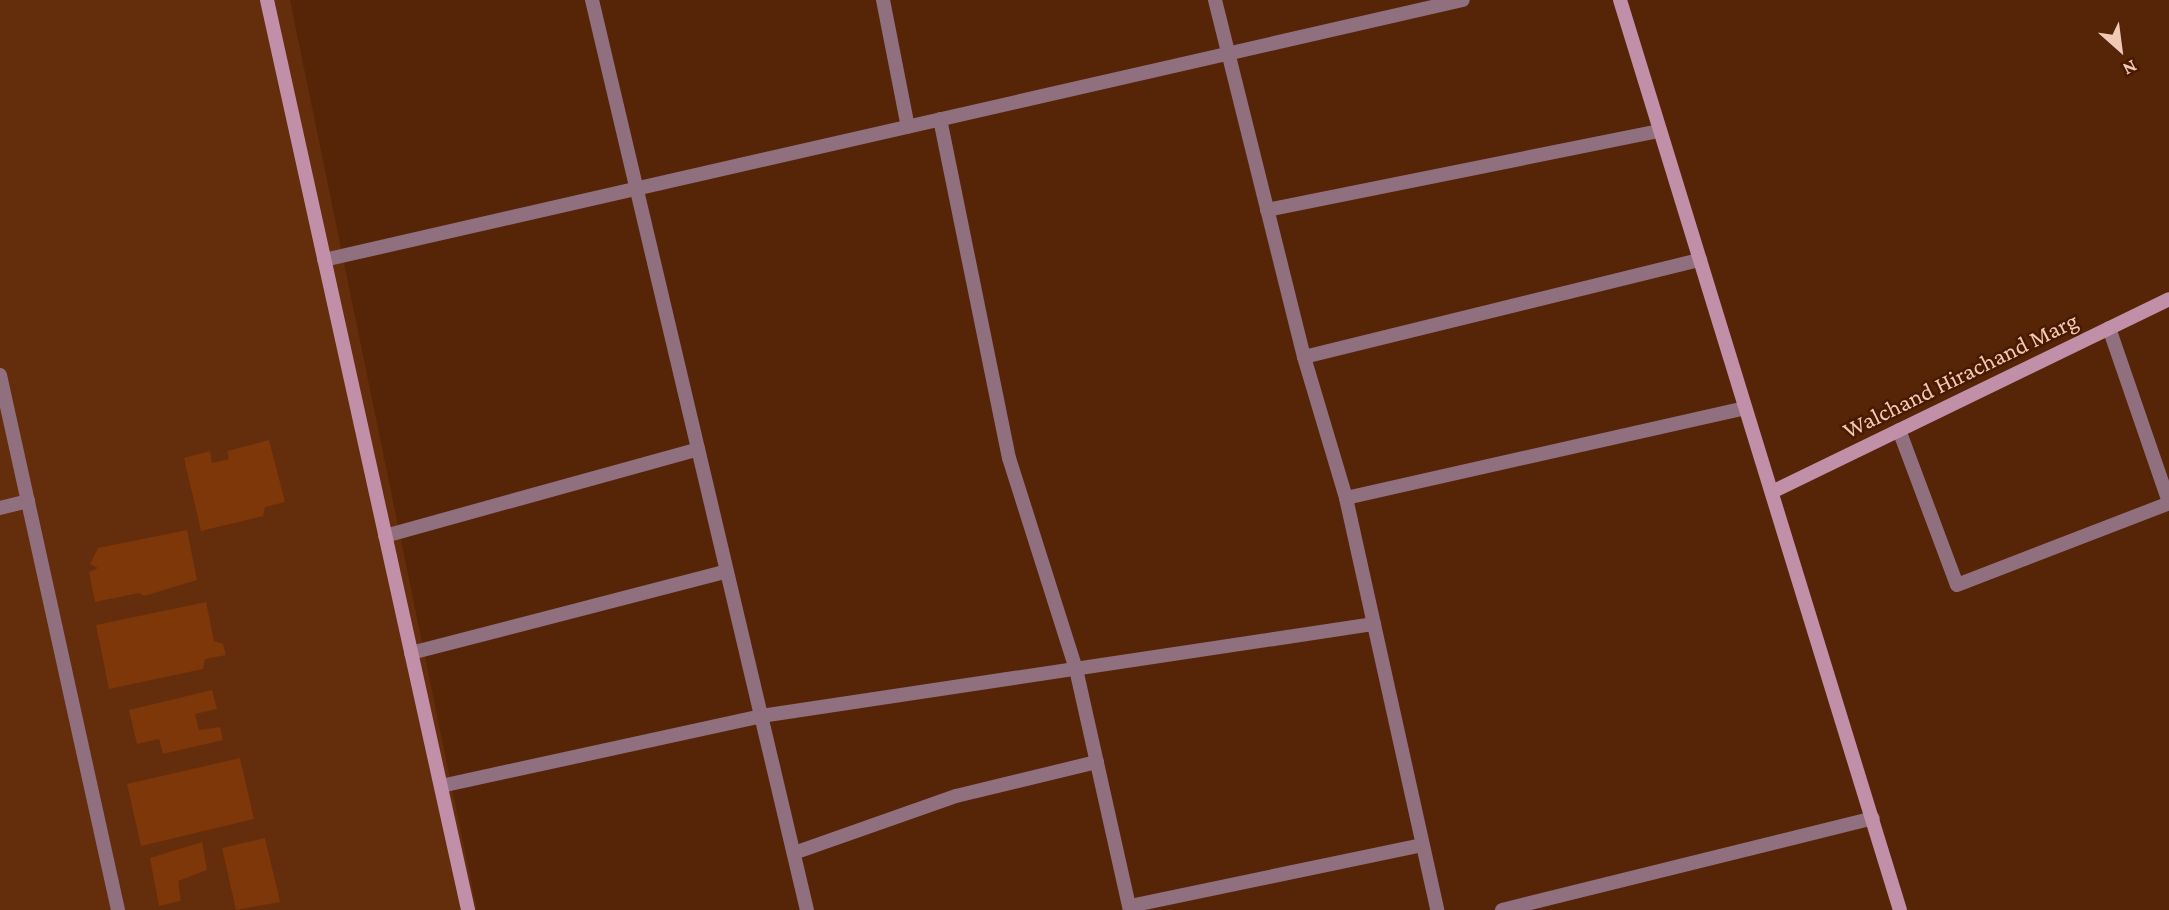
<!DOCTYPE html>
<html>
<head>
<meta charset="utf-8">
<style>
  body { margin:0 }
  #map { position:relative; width:2169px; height:910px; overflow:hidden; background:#562507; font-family:"Crimson Pro",serif }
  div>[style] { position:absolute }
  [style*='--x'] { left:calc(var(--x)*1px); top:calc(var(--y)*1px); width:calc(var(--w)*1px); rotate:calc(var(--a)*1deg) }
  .built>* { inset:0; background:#642d0b }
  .building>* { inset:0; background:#7d3709 }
  .street>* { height:14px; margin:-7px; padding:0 7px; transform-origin:7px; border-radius:7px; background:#906f7f }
  .secondary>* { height:14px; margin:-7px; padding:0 7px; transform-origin:7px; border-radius:7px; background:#c28fa9 }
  span { translate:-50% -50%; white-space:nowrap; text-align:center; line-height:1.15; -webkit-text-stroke:5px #4a1a00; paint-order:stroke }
  .street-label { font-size:24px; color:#f1cab7 }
  .north { position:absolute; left:2085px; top:14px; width:70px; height:70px; -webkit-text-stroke:5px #4a1a00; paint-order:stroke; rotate:152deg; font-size:19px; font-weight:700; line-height:28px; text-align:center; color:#f1cab7 }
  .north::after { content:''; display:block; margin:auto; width:24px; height:32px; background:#f1cab7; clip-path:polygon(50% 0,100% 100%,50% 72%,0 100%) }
</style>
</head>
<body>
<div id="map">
  <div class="built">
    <div style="clip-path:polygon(0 0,290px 0,477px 910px,0 910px)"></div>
  </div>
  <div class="building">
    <div style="clip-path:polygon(269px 440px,285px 502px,265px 507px,263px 516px,201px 531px,184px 458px,210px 451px,212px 463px,229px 459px,227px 451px)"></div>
    <div style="clip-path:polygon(187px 530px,197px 580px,144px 596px,139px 593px,95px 602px,89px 572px,98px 568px,90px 564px,98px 548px)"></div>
    <div style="clip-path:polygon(206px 602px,214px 641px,223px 644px,226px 655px,205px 659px,203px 669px,109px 689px,96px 625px)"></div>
    <div style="clip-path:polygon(212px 690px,217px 709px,195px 714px,199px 730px,220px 727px,223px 740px,163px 754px,159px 739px,137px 744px,129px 710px)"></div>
    <div style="clip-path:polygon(240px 758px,254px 819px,141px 846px,127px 784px)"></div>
    <div style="clip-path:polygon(265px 838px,280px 902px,236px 910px,222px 848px)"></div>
    <div style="clip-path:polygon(202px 842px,207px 870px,178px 881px,181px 901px,159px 906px,150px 858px)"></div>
  </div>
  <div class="street">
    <div style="--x:592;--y:0;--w:935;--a:76.71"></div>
    <div style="--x:883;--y:0;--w:129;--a:78.9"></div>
    <div style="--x:1215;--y:0;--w:368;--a:76"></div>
    <div style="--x:1304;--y:357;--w:147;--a:73.4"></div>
    <div style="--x:1346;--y:498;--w:422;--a:77.5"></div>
    <div style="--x:940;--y:119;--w:346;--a:78.5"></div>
    <div style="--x:1009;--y:458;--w:221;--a:72.4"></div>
    <div style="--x:1076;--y:669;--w:247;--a:77.4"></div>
    <div style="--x:1267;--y:210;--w:401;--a:-11.4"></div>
    <div style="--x:324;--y:260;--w:1168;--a:-12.86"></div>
    <div style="--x:2109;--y:328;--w:184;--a:71"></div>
    <div style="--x:1304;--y:357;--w:408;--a:-13.8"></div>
    <div style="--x:0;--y:375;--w:548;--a:77.56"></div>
    <div style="--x:1899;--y:430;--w:165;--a:69.5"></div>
    <div style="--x:1957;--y:585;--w:227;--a:-21.1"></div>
    <div style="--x:1346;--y:498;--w:409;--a:-12.7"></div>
    <div style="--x:0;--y:508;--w:29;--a:-14"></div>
    <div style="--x:385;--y:536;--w:325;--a:-15.5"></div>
    <div style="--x:411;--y:653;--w:326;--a:-14.5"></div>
    <div style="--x:441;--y:786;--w:328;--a:-12.3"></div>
    <div style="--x:761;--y:716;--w:620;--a:-8.54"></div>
    <div style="--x:794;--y:853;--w:172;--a:-19.4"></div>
    <div style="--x:956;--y:796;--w:145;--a:-13.6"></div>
    <div style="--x:1130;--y:906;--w:298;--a:-11.8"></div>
    <div style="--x:1502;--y:910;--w:382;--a:-13.9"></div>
  </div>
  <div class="secondary">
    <div style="--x:267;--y:0;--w:932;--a:77.54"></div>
    <div style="--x:1620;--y:0;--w:952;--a:72.9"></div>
    <div style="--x:1772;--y:492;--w:441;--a:-25.9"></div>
  </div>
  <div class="street-label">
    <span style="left:1960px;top:375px;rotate:-26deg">Walchand Hirachand Marg</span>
  </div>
  <div class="north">N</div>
</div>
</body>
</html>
